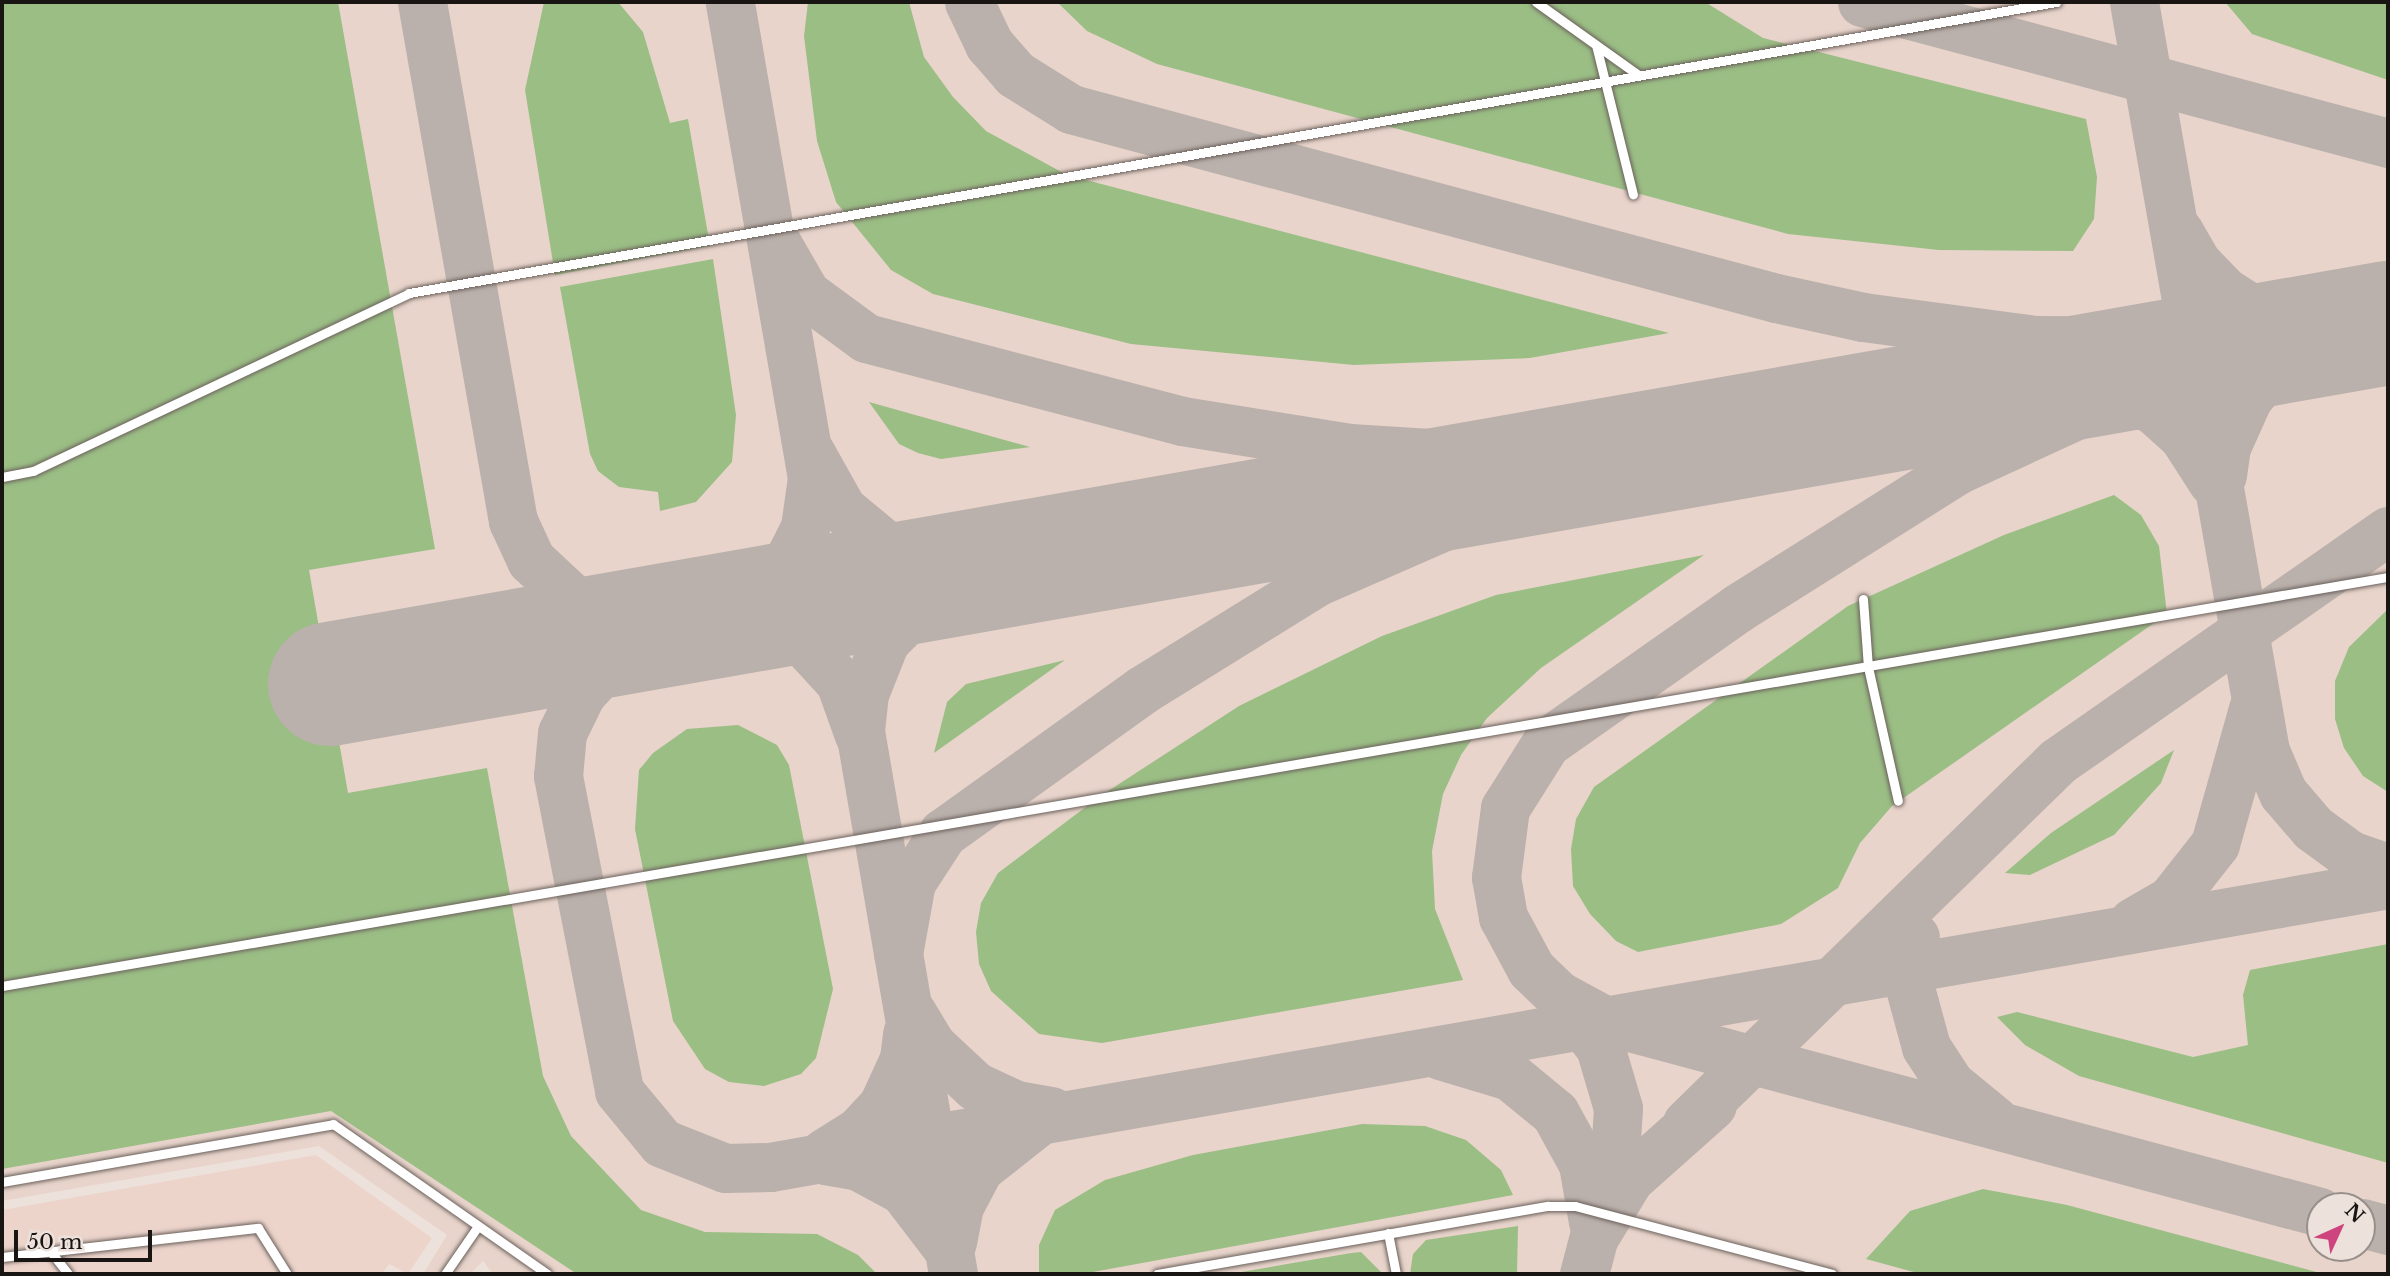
<!DOCTYPE html>
<html>
<head>
<meta charset="utf-8">
<style>
  body { margin:0 }
  #map { position:relative; width:2390px; height:1276px; overflow:hidden; background:#ede1db; font-family:"Libre Baskerville",serif }
  div>[style] { position:absolute }
  [style*='--x'] { left:calc(var(--x)*1px); top:calc(var(--y)*1px); width:calc(var(--w)*1px); rotate:calc(var(--a)*1deg) }
  .commercial>* { inset:0; background:#ecd4cb }
  .built>* { inset:0; background:#e8d4cb }
  .green>* { inset:0; background:#9bbe85 }
  .taxiway>* { height:49px; margin:-24.5px; padding:0 24.5px; transform-origin:24.5px; border-radius:24.5px; background:#bbb1ac }
  .runway>* { height:124px; margin:-62px; padding:0 62px; transform-origin:62px; border-radius:62px; background:#bbb1ac }
  .roads { filter:drop-shadow(0 0 2px #6b615c) drop-shadow(0 0 2px #6b615c) }
  .service>* { height:9px; margin:-4.5px; padding:0 4.5px; transform-origin:4.5px; border-radius:4.5px; background:#fff }
  span { translate:-50% -50%; white-space:nowrap; text-align:center; line-height:1.15; -webkit-text-stroke:5px #ede1db; paint-order:stroke }
  .frame { position:absolute; inset:0; border:4px solid #191513; pointer-events:none }
  .north { position:absolute; left:2306px; top:1192px; width:70px; height:70px; box-sizing:border-box; background:#ede1db; border:2px solid #988f8b; border-radius:50%; rotate:45deg; font-size:19px; font-weight:700; line-height:28px; text-align:center; color:#191513 }
  .north::after { content:''; display:block; margin:auto; width:24px; height:32px; background:#cd447e; clip-path:polygon(50% 0,100% 100%,50% 72%,0 100%) }
  .scale { position:absolute; left:14px; top:1230px; width:138px; height:32px; box-sizing:border-box; border:4px solid #191513; border-top:0; padding-left:9px; font-size:21px; line-height:24px; white-space:nowrap; color:#191513; -webkit-text-stroke:5px #ede1db; paint-order:stroke }
</style>
</head>
<body>
<div id="map">
  <div class="commercial">
    <div style="clip-path:polygon(316px 1155px,432px 1238px,408px 1274px,389px 1264px,382px 1274px,2px 1274px,2px 1210px)"></div>
  </div>
  <div class="built">
    <div style="clip-path:polygon(evenodd,2px 2px,2388px 2px,2388px 1274px,493px 1274px,483px 1261px,470px 1274px,423px 1274px,447px 1235px,319px 1146px,2px 1201px,2px 2px,2320px 1206px,2362px 1206px,2362px 1248px,2320px 1248px,2320px 1206px)"></div>
  </div>
  <div class="green">
    <div style="clip-path:polygon(2px 2px,338px 2px,435px 549px,309px 570px,348px 793px,487px 768px,543px 1076px,571px 1136px,641px 1210px,705px 1232px,817px 1234px,858px 1255px,877px 1274px,577px 1274px,331px 1111px,2px 1169px)"></div>
    <div style="clip-path:polygon(544px 2px,618px 2px,643px 32px,670px 123px,688px 119px,710px 246px,555px 275px,525px 90px)"></div>
    <div style="clip-path:polygon(808px 2px,909px 2px,924px 57px,953px 97px,986px 131px,1067px 175px,1669px 333px,1530px 358px,1354px 365px,1131px 344px,933px 294px,891px 270px,836px 202px,817px 141px,804px 36px)"></div>
    <div style="clip-path:polygon(1057px 2px,1705px 2px,1763px 38px,2086px 119px,2097px 177px,2094px 219px,2073px 251px,1939px 250px,1788px 234px,1157px 64px,1087px 31px)"></div>
    <div style="clip-path:polygon(2225px 2px,2388px 2px,2388px 80px,2252px 34px)"></div>
    <div style="clip-path:polygon(713px 259px,736px 415px,732px 462px,696px 502px,660px 511px,658px 492px,619px 487px,598px 471px,590px 454px,560px 287px)"></div>
    <div style="clip-path:polygon(869px 402px,1030px 447px,941px 459px,918px 453px,899px 444px)"></div>
    <div style="clip-path:polygon(2114px 495px,2141px 515px,2159px 546px,2167px 614px,1892px 806px,1860px 843px,1838px 888px,1781px 924px,1638px 952px,1616px 941px,1590px 914px,1573px 886px,1571px 849px,1576px 819px,1594px 787px,1848px 606px,2004px 535px)"></div>
    <div style="clip-path:polygon(1704px 555px,1541px 668px,1487px 718px,1461px 755px,1443px 794px,1432px 851px,1435px 909px,1463px 980px,1102px 1043px,1039px 1034px,991px 991px,979px 964px,976px 932px,981px 903px,998px 873px,1099px 797px,1239px 706px,1382px 636px,1496px 595px)"></div>
    <div style="clip-path:polygon(2388px 609px,2388px 792px,2363px 776px,2344px 748px,2335px 719px,2335px 681px,2349px 647px)"></div>
    <div style="clip-path:polygon(1065px 660px,934px 753px,947px 702px,966px 684px)"></div>
    <div style="clip-path:polygon(738px 725px,777px 745px,789px 765px,833px 989px,816px 1058px,801px 1074px,764px 1086px,729px 1082px,705px 1069px,673px 1021px,635px 829px,639px 770px,653px 753px,687px 729px)"></div>
    <div style="clip-path:polygon(2174px 750px,2161px 783px,2114px 835px,2030px 875px,2005px 873px,2051px 833px)"></div>
    <div style="clip-path:polygon(2388px 944px,2388px 1163px,2079px 1076px,2025px 1045px,1997px 1017px,2017px 1012px,2193px 1057px,2248px 1045px,2243px 995px,2250px 970px)"></div>
    <div style="clip-path:polygon(1362px 1124px,1425px 1126px,1466px 1140px,1501px 1170px,1513px 1195px,1082px 1274px,1039px 1274px,1039px 1245px,1055px 1210px,1105px 1180px,1193px 1155px)"></div>
    <div style="clip-path:polygon(1983px 1189px,2067px 1205px,2324px 1274px,1921px 1274px,1866px 1259px,1910px 1211px)"></div>
    <div style="clip-path:polygon(1518px 1226px,1517px 1274px,1410px 1274px,1413px 1254px,1426px 1240px)"></div>
    <div style="clip-path:polygon(1361px 1252px,1383px 1274px,1230px 1274px,1351px 1253px)"></div>
  </div>
  <div class="taxiway">
    <div style="--x:422;--y:2;--w:527;--a:80.06"></div>
    <div style="--x:513;--y:521;--w:43;--a:65.2"></div>
    <div style="--x:531;--y:560;--w:59;--a:42.9"></div>
    <div style="--x:574;--y:600;--w:38;--a:29"></div>
    <div style="--x:607;--y:618;--w:55;--a:8.4"></div>
    <div style="--x:969;--y:2;--w:47;--a:64.5"></div>
    <div style="--x:989;--y:44;--w:40;--a:49"></div>
    <div style="--x:1015;--y:74;--w:66;--a:32"></div>
    <div style="--x:1071;--y:109;--w:730;--a:15.01"></div>
    <div style="--x:1776;--y:298;--w:89;--a:12.3"></div>
    <div style="--x:1863;--y:317;--w:174;--a:7.6"></div>
    <div style="--x:2035;--y:340;--w:158;--a:0.4"></div>
    <div style="--x:2193;--y:341;--w:149;--a:-4.2"></div>
    <div style="--x:1862;--y:2;--w:545;--a:15.01"></div>
    <div style="--x:2134;--y:2;--w:760;--a:80.08"></div>
    <div style="--x:2265;--y:751;--w:46;--a:66.8"></div>
    <div style="--x:2283;--y:793;--w:46;--a:49.4"></div>
    <div style="--x:2313;--y:828;--w:46;--a:36.1"></div>
    <div style="--x:2350;--y:855;--w:40;--a:18.9"></div>
    <div style="--x:769;--y:230;--w:74;--a:60"></div>
    <div style="--x:806;--y:294;--w:74;--a:36.3"></div>
    <div style="--x:866;--y:338;--w:327;--a:14.7"></div>
    <div style="--x:1182;--y:421;--w:170;--a:9.1"></div>
    <div style="--x:1350;--y:448;--w:96;--a:3.6"></div>
    <div style="--x:1446;--y:454;--w:238;--a:-1.9"></div>
    <div style="--x:2179;--y:232;--w:34;--a:60"></div>
    <div style="--x:2196;--y:262;--w:40;--a:46"></div>
    <div style="--x:2224;--y:291;--w:37;--a:33"></div>
    <div style="--x:2255;--y:311;--w:51;--a:18.4"></div>
    <div style="--x:2287;--y:340;--w:214;--a:160.6"></div>
    <div style="--x:2085;--y:411;--w:141;--a:155.3"></div>
    <div style="--x:1957;--y:470;--w:259;--a:147.8"></div>
    <div style="--x:1738;--y:608;--w:235;--a:144.9"></div>
    <div style="--x:1546;--y:743;--w:77;--a:122.2"></div>
    <div style="--x:1505;--y:808;--w:70;--a:97.4"></div>
    <div style="--x:1496;--y:877;--w:41;--a:80.1"></div>
    <div style="--x:1503;--y:917;--w:59;--a:61.7"></div>
    <div style="--x:1531;--y:969;--w:37;--a:44"></div>
    <div style="--x:1558;--y:995;--w:52;--a:28.5"></div>
    <div style="--x:1604;--y:1020;--w:741;--a:15.01"></div>
    <div style="--x:2049;--y:382;--w:50;--a:4.6"></div>
    <div style="--x:2099;--y:386;--w:59;--a:23.1"></div>
    <div style="--x:2153;--y:409;--w:40;--a:42"></div>
    <div style="--x:2183;--y:436;--w:54;--a:57.2"></div>
    <div style="--x:810;--y:452;--w:65;--a:60.7"></div>
    <div style="--x:842;--y:509;--w:69;--a:39.7"></div>
    <div style="--x:895;--y:553;--w:38;--a:18"></div>
    <div style="--x:931;--y:565;--w:52;--a:3.3"></div>
    <div style="--x:2222;--y:475;--w:28;--a:-82"></div>
    <div style="--x:2226;--y:447;--w:54;--a:-65.8"></div>
    <div style="--x:2248;--y:398;--w:38;--a:-50"></div>
    <div style="--x:2272;--y:369;--w:42;--a:-36.3"></div>
    <div style="--x:712;--y:615;--w:58;--a:-28.8"></div>
    <div style="--x:763;--y:587;--w:40;--a:-48"></div>
    <div style="--x:790;--y:557;--w:34;--a:-63"></div>
    <div style="--x:805;--y:527;--w:49;--a:-81.9"></div>
    <div style="--x:812;--y:478;--w:483;--a:-99.8"></div>
    <div style="--x:712;--y:615;--w:47;--a:6.1"></div>
    <div style="--x:759;--y:620;--w:51;--a:27.1"></div>
    <div style="--x:804;--y:643;--w:53;--a:47.3"></div>
    <div style="--x:840;--y:682;--w:56;--a:70.3"></div>
    <div style="--x:661;--y:626;--w:52;--a:147.5"></div>
    <div style="--x:617;--y:654;--w:54;--a:132"></div>
    <div style="--x:581;--y:694;--w:43;--a:116"></div>
    <div style="--x:562;--y:733;--w:43;--a:95.3"></div>
    <div style="--x:558;--y:776;--w:321;--a:79"></div>
    <div style="--x:619;--y:1091;--w:67;--a:50.4"></div>
    <div style="--x:662;--y:1143;--w:68;--a:21.6"></div>
    <div style="--x:725;--y:1168;--w:45;--a:-1.3"></div>
    <div style="--x:770;--y:1167;--w:1643;--a:-9.92"></div>
    <div style="--x:2133;--y:922;--w:44;--a:-30.1"></div>
    <div style="--x:2171;--y:900;--w:71;--a:-51.8"></div>
    <div style="--x:2215;--y:844;--w:140;--a:-74.3"></div>
    <div style="--x:1915;--y:937;--w:51;--a:95.6"></div>
    <div style="--x:1910;--y:988;--w:61;--a:74.8"></div>
    <div style="--x:1926;--y:1047;--w:44;--a:57"></div>
    <div style="--x:1950;--y:1084;--w:57;--a:39.3"></div>
    <div style="--x:898;--y:954;--w:73;--a:-79.8"></div>
    <div style="--x:911;--y:882;--w:59;--a:-56.9"></div>
    <div style="--x:943;--y:833;--w:245;--a:-35.7"></div>
    <div style="--x:1142;--y:690;--w:207;--a:-31.8"></div>
    <div style="--x:1318;--y:581;--w:200;--a:-23.6"></div>
    <div style="--x:1501;--y:501;--w:107;--a:-17.9"></div>
    <div style="--x:1564;--y:1001;--w:58;--a:52"></div>
    <div style="--x:1600;--y:1047;--w:64;--a:73.6"></div>
    <div style="--x:1618;--y:1108;--w:48;--a:93.6"></div>
    <div style="--x:1615;--y:1156;--w:122;--a:104.7"></div>
    <div style="--x:912;--y:1013;--w:39;--a:59"></div>
    <div style="--x:932;--y:1046;--w:59;--a:42.9"></div>
    <div style="--x:975;--y:1086;--w:45;--a:24.9"></div>
    <div style="--x:1016;--y:1105;--w:36;--a:10"></div>
    <div style="--x:1440;--y:1055;--w:73;--a:16.7"></div>
    <div style="--x:1510;--y:1076;--w:58;--a:39.4"></div>
    <div style="--x:1555;--y:1113;--w:58;--a:61.2"></div>
    <div style="--x:1583;--y:1164;--w:59;--a:80.2"></div>
    <div style="--x:1687;--y:1123;--w:518;--a:-44.3"></div>
    <div style="--x:2058;--y:761;--w:402;--a:-34.9"></div>
    <div style="--x:824;--y:1153;--w:40;--a:-32"></div>
    <div style="--x:858;--y:1132;--w:37;--a:-47"></div>
    <div style="--x:883;--y:1105;--w:51;--a:-65.5"></div>
    <div style="--x:904;--y:1059;--w:26;--a:-83"></div>
    <div style="--x:825;--y:1160;--w:34;--a:10"></div>
    <div style="--x:858;--y:1166;--w:51;--a:28.1"></div>
    <div style="--x:903;--y:1190;--w:69;--a:52.6"></div>
    <div style="--x:2362;--y:1223;--w:27;--a:15"></div>
    <div style="--x:1594;--y:1237;--w:68;--a:-58.9"></div>
    <div style="--x:1629;--y:1179;--w:111;--a:-41.7"></div>
    <div style="--x:952;--y:1242;--w:37;--a:-79"></div>
    <div style="--x:959;--y:1206;--w:43;--a:-62.2"></div>
    <div style="--x:979;--y:1168;--w:71;--a:-38.2"></div>
    <div style="--x:953;--y:1274;--w:551;--a:-99.72"></div>
    <div style="--x:860;--y:731;--w:37;--a:-84"></div>
    <div style="--x:864;--y:694;--w:57;--a:-68.4"></div>
    <div style="--x:885;--y:641;--w:72;--a:-45"></div>
    <div style="--x:936;--y:590;--w:55;--a:-23.7"></div>
  </div>
  <div class="runway">
    <div style="--x:330;--y:684;--w:2089;--a:-9.95"></div>
  </div>
  <div class="roads">
    <div class="service">
      <div style="--x:1536;--y:2;--w:124;--a:35.5"></div>
      <div style="--x:1596;--y:45;--w:154;--a:76.1"></div>
      <div style="--x:2;--y:477;--w:32;--a:-11"></div>
      <div style="--x:33;--y:471;--w:416;--a:-25.3"></div>
      <div style="--x:409;--y:293;--w:1673;--a:-10.02"></div>
      <div style="--x:1863;--y:599;--w:68;--a:85.8"></div>
      <div style="--x:1868;--y:667;--w:137;--a:77.4"></div>
      <div style="--x:2;--y:986;--w:2421;--a:-9.73"></div>
      <div style="--x:2;--y:1182;--w:336;--a:-9.9"></div>
      <div style="--x:333;--y:1124;--w:261;--a:35"></div>
      <div style="--x:1388;--y:1233;--w:42;--a:79"></div>
      <div style="--x:51;--y:1252;--w:28;--a:52"></div>
      <div style="--x:2;--y:1257;--w:258;--a:-6.5"></div>
      <div style="--x:258;--y:1228;--w:54;--a:57.8"></div>
      <div style="--x:445;--y:1274;--w:58;--a:-55.5"></div>
      <div style="--x:1157;--y:1274;--w:397;--a:-9.9"></div>
      <div style="--x:1548;--y:1206;--w:27;--a:0"></div>
      <div style="--x:1575;--y:1206;--w:266;--a:14.8"></div>
    </div>
  </div>
  <div class="frame"></div>
  <div class="north">N</div>
  <div class="scale">50 m</div>
</div>
</body>
</html>
